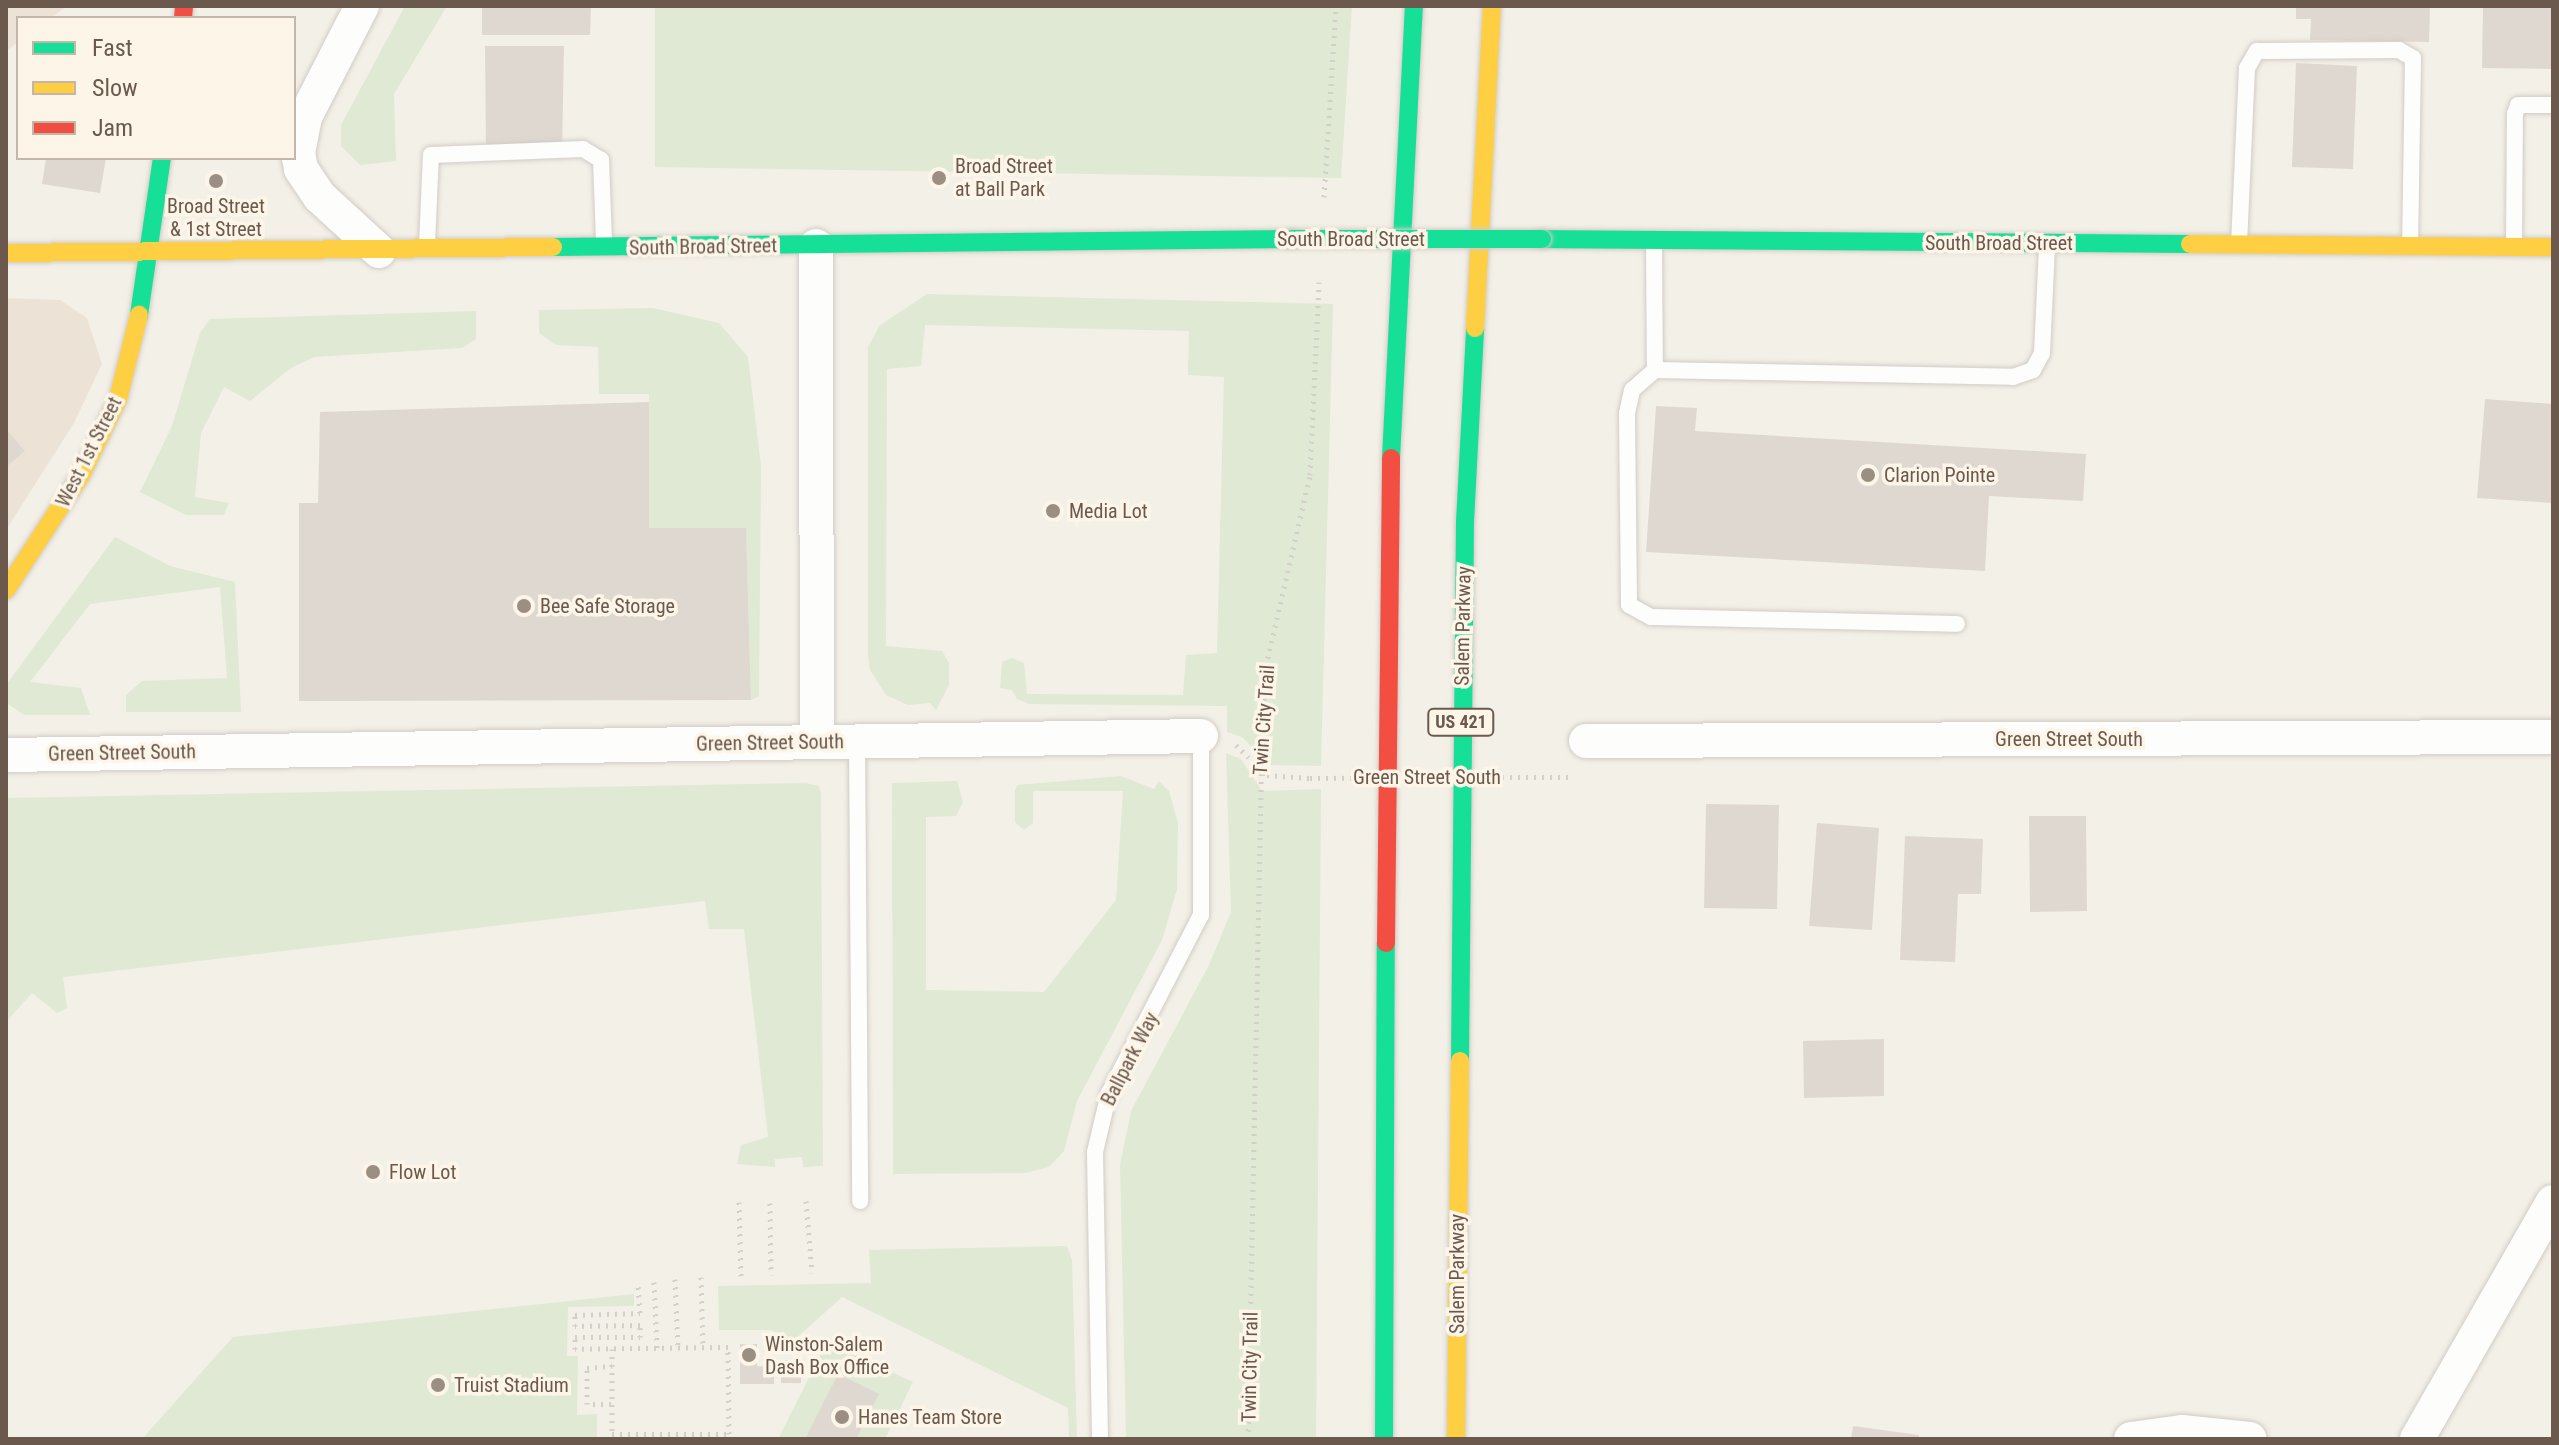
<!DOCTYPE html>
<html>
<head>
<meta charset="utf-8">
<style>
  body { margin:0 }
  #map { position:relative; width:2559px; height:1445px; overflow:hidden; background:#f3f0e8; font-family:"Roboto Condensed",sans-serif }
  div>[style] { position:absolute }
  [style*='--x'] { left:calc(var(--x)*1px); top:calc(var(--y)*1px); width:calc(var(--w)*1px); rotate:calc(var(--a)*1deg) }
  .residential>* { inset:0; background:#ece3d6 }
  .green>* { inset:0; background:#dfe9d4 }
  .building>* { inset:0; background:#dfd8d1 }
  .path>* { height:5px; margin-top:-2.5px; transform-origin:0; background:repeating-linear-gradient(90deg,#d4cfca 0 2px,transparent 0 8px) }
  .roads { filter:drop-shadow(0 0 2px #d1ccc5) drop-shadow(0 0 2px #d1ccc5) }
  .lane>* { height:16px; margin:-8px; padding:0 8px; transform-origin:8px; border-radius:8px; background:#fdfdfc }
  .street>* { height:34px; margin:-17px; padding:0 17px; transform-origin:17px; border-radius:17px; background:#fdfdfc }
  .fast>* { height:18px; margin:-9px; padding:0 9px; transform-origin:9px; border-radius:9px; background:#16e098 }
  .slow>* { height:18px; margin:-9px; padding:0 9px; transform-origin:9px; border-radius:9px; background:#ffcf43 }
  .jam>* { height:18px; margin:-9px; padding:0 9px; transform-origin:9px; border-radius:9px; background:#f24e42 }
  .path-bridge>* { height:5px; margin-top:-2.5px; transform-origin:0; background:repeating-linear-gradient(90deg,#d4cfca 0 2px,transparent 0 8px) }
  .bridges { filter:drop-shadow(0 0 2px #d2ccc4) drop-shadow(0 0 2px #d2ccc4) }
  .fast-bridge>* { height:18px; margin:-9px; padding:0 9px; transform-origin:9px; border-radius:9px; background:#16e098 }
  .dots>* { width:22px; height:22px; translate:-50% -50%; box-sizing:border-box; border:4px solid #fcf5e8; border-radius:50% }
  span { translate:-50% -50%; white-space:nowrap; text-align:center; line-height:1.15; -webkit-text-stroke:7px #fcf5e8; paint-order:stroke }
  .shield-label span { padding:2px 6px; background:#fcf5e8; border:2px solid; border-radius:6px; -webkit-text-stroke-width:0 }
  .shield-label { font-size:18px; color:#6c594d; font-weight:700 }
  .poi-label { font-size:20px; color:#6c594d }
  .left { translate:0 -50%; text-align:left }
  .street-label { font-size:20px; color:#6c594d }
  .frame { position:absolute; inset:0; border:8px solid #6c594d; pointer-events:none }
  .legend { position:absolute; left:16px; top:16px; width:280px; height:144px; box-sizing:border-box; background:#fcf5e8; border:2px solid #c2b7aa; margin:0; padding:10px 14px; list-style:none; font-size:24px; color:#6c594d }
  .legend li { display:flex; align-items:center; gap:16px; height:40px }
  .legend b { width:40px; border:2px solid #c2b7aa }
</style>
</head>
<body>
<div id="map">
  <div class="residential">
    <div style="clip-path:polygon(6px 6px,67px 6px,51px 18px,18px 18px,18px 42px,6px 51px)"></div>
    <div style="clip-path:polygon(6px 298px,60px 300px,87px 318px,102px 364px,74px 423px,6px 530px)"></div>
  </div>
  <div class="green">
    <div style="clip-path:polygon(405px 6px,447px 6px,394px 94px,396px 161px,360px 165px,341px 146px,341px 125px)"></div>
    <div style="clip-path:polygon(655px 6px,1352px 6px,1341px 178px,655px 167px)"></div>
    <div style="clip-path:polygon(927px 294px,1333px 304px,1321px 766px,1269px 765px,1242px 737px,1227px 732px,1227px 706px,1029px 704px,1017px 699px,1012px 690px,1000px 688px,1002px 662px,1012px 658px,1024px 663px,1027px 694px,1183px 695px,1186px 655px,1217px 653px,1224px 377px,1188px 375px,1189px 331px,925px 325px,921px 366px,887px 369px,886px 646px,942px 651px,949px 663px,949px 685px,936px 710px,930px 703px,908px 705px,886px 695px,870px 670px,868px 656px,868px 347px,880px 325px)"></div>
    <div style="clip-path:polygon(653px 308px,719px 323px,748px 357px,761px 466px,759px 696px,751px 700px,746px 529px,649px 528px,649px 394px,599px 394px,598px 347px,556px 345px,539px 333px,539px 310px)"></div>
    <div style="clip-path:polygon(476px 311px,476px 339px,462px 348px,314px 357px,291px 368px,250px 401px,224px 387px,201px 433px,195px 497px,229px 503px,224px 515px,186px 515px,140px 492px,172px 426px,200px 333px,210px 319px)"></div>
    <div style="clip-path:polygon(115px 537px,170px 566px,235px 582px,241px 712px,126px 712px,126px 695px,142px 681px,227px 678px,220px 587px,90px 604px,30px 682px,81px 688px,90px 715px,24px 715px,8px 704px,6px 685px)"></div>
    <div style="clip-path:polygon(1226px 753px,1241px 759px,1262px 791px,1321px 789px,1316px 1439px,1126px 1439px,1120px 1165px,1131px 1111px,1209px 965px,1231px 912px)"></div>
    <div style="clip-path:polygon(1121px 776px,1154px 789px,1159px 781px,1169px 791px,1178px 823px,1177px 889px,1162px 940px,1077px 1101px,1064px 1151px,1049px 1167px,1025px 1173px,893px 1174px,892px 783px,957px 781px,963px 802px,956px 816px,926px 817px,926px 990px,1044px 992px,1116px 900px,1123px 791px,1033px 791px,1033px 823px,1024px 830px,1015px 822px,1015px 791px,1017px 785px)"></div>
    <div style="clip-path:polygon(806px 783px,819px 786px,821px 793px,823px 1166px,803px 1167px,802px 1157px,775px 1159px,775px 1167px,737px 1164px,741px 1145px,768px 1137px,744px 929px,709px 929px,705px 901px,63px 977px,67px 1008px,57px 1013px,32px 993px,6px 1022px,6px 798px)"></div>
    <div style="clip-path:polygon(1067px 1246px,1072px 1260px,1077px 1439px,1069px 1439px,1068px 1408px,842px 1297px,793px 1341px,771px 1330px,719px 1330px,718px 1286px,871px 1283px,869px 1250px)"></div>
    <div style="clip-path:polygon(634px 1294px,634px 1306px,568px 1307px,567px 1356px,578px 1356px,577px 1415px,597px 1414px,597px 1439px,142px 1439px,233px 1337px)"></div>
    <div style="clip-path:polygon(827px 1342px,913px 1382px,885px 1439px,778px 1439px)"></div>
  </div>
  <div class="building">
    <div style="clip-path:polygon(482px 6px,591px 6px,590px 35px,482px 35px)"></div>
    <div style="clip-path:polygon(2296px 6px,2430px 6px,2429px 42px,2310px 40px,2311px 19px,2296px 19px)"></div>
    <div style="clip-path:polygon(2483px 6px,2553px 6px,2553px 69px,2482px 68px)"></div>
    <div style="clip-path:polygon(485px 46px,564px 46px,562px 156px,486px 156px)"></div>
    <div style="clip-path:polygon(2296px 63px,2357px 66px,2353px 169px,2292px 167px)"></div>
    <div style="clip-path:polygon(46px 158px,106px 158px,100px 193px,42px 184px)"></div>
    <div style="clip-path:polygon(2485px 399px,2553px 404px,2553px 503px,2477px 498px)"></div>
    <div style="clip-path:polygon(649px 402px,649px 528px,746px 528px,751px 700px,299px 701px,299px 503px,318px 503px,320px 412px)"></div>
    <div style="clip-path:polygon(1656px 406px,1697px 408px,1695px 431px,2086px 454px,2083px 501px,1989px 496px,1985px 571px,1646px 552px)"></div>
    <div style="clip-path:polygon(6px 429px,25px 451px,6px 467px)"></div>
    <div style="clip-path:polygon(1706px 804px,1779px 805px,1777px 909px,1704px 908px)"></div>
    <div style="clip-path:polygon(2029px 816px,2086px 816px,2087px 911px,2030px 912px)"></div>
    <div style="clip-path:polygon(1817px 823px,1879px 828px,1872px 930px,1809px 926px)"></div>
    <div style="clip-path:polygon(1905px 836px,1983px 839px,1981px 894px,1958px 894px,1955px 962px,1900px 960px)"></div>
    <div style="clip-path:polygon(1884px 1039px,1884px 1096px,1804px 1098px,1803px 1041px)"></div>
    <div style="clip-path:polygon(740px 1344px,757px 1344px,757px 1366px,774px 1367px,774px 1384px,740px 1384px)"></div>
    <div style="clip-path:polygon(781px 1360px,801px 1360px,801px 1383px,781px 1383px)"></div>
    <div style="clip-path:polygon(838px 1374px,879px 1394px,856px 1439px,805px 1439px)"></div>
    <div style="clip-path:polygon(1853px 1426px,1919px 1435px,1919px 1439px,1851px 1439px)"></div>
  </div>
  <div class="path">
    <div style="--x:1324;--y:197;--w:191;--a:-86.4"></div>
    <div style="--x:1236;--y:745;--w:43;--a:44.1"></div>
    <div style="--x:1267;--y:775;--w:43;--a:4"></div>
    <div style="--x:1518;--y:777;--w:53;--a:0"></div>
    <div style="--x:806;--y:1201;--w:72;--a:85.2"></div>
    <div style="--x:739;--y:1202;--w:74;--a:88.5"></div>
    <div style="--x:770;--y:1203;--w:72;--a:89.2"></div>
    <div style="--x:701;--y:1277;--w:70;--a:88.4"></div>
    <div style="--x:675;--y:1279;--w:69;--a:87.5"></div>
    <div style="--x:654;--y:1282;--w:66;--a:87.4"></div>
    <div style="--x:612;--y:1349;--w:85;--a:90"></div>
    <div style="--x:612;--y:1434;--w:117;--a:0"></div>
    <div style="--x:729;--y:1434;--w:87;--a:-90.7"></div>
    <div style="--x:728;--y:1347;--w:153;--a:179.3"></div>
    <div style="--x:575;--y:1349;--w:12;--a:-90"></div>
    <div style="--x:575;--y:1337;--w:65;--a:0"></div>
    <div style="--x:640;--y:1337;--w:12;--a:-90"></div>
    <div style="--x:640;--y:1325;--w:65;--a:179.1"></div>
    <div style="--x:575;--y:1326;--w:11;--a:-90"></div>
    <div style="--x:575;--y:1315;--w:65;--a:-1.8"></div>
    <div style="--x:640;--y:1313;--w:30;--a:-94"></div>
    <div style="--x:611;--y:1404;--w:24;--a:180"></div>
    <div style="--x:587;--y:1404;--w:36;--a:-90"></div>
    <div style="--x:587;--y:1368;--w:25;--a:-5"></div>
    <div style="--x:1248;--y:1439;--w:699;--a:-88.85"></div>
    <div style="--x:1262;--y:740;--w:74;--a:-86.9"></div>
    <div style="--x:1266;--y:666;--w:196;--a:-77"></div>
    <div style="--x:1310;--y:475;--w:193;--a:-87.3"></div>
  </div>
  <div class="roads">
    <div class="lane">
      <div style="--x:1654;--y:241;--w:129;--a:89.6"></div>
      <div style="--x:1655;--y:370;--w:30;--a:139"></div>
      <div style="--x:1632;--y:390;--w:24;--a:102"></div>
      <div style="--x:1627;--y:413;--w:192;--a:89.4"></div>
      <div style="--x:1629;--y:605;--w:25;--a:29"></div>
      <div style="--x:1651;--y:617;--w:306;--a:1.3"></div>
      <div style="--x:2239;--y:244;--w:176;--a:-87.4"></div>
      <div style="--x:2247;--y:68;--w:20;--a:-60"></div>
      <div style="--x:2257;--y:51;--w:142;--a:-0.4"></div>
      <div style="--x:2399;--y:50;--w:16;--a:30"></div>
      <div style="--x:2413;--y:58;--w:187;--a:90.9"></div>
      <div style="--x:427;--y:245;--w:90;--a:-87.5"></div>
      <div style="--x:431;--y:155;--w:152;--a:-2.3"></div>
      <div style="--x:583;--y:149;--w:21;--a:31"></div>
      <div style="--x:601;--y:160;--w:83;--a:87.9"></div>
      <div style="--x:2514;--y:245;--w:131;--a:-89.6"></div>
      <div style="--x:2515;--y:114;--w:9;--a:-72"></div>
      <div style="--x:2518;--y:105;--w:35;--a:0"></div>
      <div style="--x:1655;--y:370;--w:358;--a:1.1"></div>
      <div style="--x:2013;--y:377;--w:21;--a:-19"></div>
      <div style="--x:2033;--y:370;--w:19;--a:-62"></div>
      <div style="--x:2042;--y:353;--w:108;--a:-87.3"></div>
      <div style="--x:857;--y:741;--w:460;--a:89.6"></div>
      <div style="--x:1100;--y:1439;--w:287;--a:-91"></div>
      <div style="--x:1095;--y:1152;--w:61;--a:-76.7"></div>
      <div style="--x:1109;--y:1093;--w:200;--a:-62.7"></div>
      <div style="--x:1201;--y:915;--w:179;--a:-90"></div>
    </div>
    <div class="street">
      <div style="--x:362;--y:6;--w:125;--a:117.2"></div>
      <div style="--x:305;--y:117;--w:37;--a:101"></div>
      <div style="--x:298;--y:153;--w:16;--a:79"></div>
      <div style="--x:301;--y:169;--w:34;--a:56"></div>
      <div style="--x:320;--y:197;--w:80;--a:42.5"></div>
      <div style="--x:816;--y:246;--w:496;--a:89.9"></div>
      <div style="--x:1586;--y:741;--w:967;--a:-0.24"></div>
      <div style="--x:6;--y:755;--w:1195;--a:-0.91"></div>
      <div style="--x:2131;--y:1439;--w:51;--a:-7.8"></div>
      <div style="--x:2182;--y:1432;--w:68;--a:5.9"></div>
      <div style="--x:2417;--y:1439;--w:273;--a:-60.2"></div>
    </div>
    <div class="fast">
      <div style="--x:1542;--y:239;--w:648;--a:0.44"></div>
      <div style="--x:553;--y:247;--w:739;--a:-0.62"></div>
      <div style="--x:139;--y:315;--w:159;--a:-81.7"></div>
      <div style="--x:1391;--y:458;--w:453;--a:-87.1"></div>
      <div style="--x:1460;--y:1061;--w:539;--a:-89.47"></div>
      <div style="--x:1465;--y:522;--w:194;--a:-87"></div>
      <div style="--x:1384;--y:1439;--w:496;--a:-89.8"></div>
    </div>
    <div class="slow">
      <div style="--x:2190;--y:244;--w:363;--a:0.5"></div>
      <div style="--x:6;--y:253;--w:547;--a:-0.63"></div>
      <div style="--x:1475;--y:328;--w:322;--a:-87"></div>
      <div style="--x:6;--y:590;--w:137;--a:-56.9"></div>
      <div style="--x:81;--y:475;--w:85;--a:-64"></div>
      <div style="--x:118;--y:399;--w:87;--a:-76"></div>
      <div style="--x:1456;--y:1439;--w:378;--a:-89.4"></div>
    </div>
    <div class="jam">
      <div style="--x:183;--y:18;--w:12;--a:-85"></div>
      <div style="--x:1386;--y:943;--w:485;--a:-89.4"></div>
    </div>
  </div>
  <div class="path-bridge">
    <div style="--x:1310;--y:778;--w:208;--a:-0.3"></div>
  </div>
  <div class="bridges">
    <div class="fast-bridge">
      <div style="--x:1292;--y:239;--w:250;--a:0"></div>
    </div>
  </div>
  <div class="dots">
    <div style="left:939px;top:178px;background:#9b8e83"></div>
    <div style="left:216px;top:181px;background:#9b8e83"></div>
    <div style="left:1868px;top:475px;background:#9b8e83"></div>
    <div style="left:1053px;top:511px;background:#9b8e83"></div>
    <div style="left:524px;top:606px;background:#9b8e83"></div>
    <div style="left:373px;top:1172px;background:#9b8e83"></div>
    <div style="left:749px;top:1355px;background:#9b8e83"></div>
    <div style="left:438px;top:1385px;background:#9b8e83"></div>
    <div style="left:842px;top:1417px;background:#9b8e83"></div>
  </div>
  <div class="shield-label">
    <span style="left:1461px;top:722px">US 421</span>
  </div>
  <div class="poi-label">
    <span class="left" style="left:955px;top:178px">Broad Street<br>at Ball Park</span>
    <span style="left:216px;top:218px">Broad Street<br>&amp; 1st Street</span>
    <span class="left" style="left:1884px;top:475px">Clarion Pointe</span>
    <span class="left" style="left:1069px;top:511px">Media Lot</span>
    <span class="left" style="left:540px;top:606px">Bee Safe Storage</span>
    <span class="left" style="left:389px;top:1172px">Flow Lot</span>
    <span class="left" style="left:765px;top:1356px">Winston-Salem<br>Dash Box Office</span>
    <span class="left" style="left:454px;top:1385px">Truist Stadium</span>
    <span class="left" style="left:858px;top:1417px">Hanes Team Store</span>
  </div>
  <div class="street-label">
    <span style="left:1351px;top:239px">South Broad Street</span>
    <span style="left:1999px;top:243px">South Broad Street</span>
    <span style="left:703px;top:247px;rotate:-1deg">South Broad Street</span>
    <span style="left:89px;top:452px;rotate:-63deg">West 1st Street</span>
    <span style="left:1463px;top:626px;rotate:-89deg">Salem Parkway</span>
    <span style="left:1264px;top:720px;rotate:-86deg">Twin City Trail</span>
    <span style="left:2069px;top:739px">Green Street South</span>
    <span style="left:770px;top:743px;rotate:-1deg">Green Street South</span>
    <span style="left:122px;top:753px;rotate:-1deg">Green Street South</span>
    <span style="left:1427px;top:777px">Green Street South</span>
    <span style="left:1130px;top:1059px;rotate:-63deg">Ballpark Way</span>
    <span style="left:1457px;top:1274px;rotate:-90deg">Salem Parkway</span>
    <span style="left:1250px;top:1367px;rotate:-89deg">Twin City Trail</span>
  </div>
  <div class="frame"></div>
  <ul class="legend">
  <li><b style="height:10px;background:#16e098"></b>Fast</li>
  <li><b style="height:10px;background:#ffcf43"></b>Slow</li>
  <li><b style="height:10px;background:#f24e42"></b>Jam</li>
  </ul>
</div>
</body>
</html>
